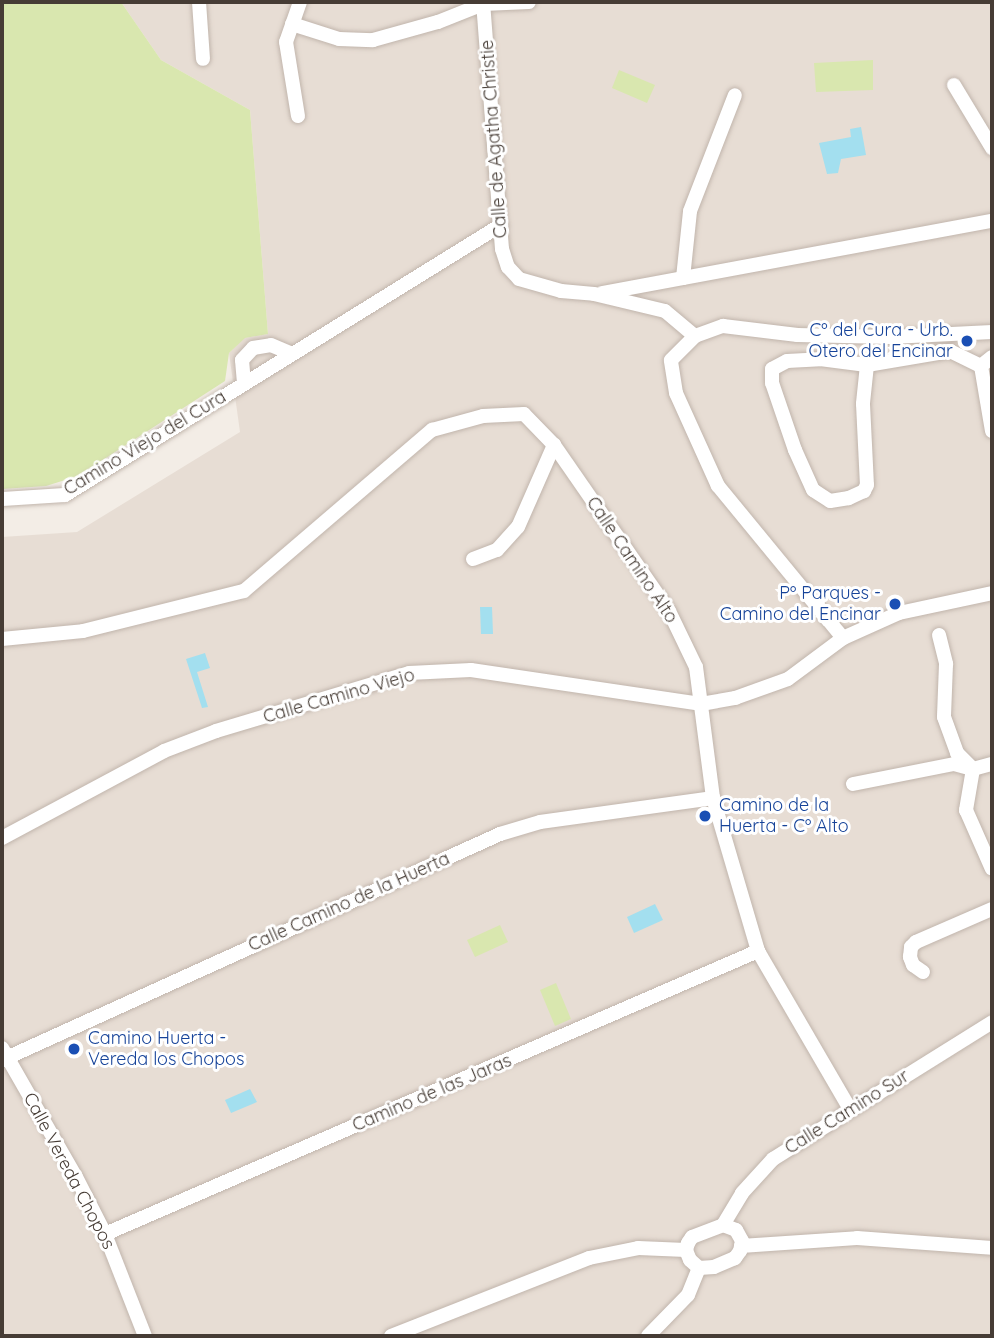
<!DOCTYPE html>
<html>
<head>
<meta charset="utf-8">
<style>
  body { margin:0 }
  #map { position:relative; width:994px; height:1338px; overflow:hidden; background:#f3ede6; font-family:Quicksand,sans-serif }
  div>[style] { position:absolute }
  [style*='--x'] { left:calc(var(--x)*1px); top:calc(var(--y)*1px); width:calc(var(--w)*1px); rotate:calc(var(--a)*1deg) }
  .residential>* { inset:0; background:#e7ddd4 }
  .green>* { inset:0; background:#d9e7af }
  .water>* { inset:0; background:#a3dfef }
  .roads { filter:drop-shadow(0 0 2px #c1b5ac) drop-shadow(0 0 2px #c1b5ac) }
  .minor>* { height:14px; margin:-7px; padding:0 7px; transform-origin:7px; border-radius:7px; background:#fff }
  .dots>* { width:19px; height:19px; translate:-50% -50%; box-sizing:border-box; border:4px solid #fff; border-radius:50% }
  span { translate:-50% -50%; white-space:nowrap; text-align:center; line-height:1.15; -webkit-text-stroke:6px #fff; paint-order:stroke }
  .street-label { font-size:18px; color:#463c35 }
  .transit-label { font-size:18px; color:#164399 }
  .right { translate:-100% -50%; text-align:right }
  .left { translate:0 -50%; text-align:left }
  .frame { position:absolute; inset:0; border:4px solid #463c35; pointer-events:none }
</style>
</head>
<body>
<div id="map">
  <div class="residential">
    <div style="clip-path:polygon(121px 2px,992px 2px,992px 1336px,2px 1336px,2px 537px,77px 532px,240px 432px,229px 353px,244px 338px,268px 334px,250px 110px,161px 60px)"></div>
  </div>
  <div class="green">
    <div style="clip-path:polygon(2px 2px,121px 2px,161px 60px,250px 110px,268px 334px,245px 338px,229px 353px,225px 381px,78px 476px,46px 486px,2px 489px)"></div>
    <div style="clip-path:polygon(873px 60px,873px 90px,816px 92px,814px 63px)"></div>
    <div style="clip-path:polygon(619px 70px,655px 85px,647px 103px,612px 88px)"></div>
    <div style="clip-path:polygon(500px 925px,508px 942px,475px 957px,467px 940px)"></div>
    <div style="clip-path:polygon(556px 983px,571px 1019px,555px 1026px,540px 990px)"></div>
  </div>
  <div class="water">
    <div style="clip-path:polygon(861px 127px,866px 155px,841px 159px,838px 173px,827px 174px,819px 143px,851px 137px,850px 129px)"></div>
    <div style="clip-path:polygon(480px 607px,492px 607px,493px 634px,481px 634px)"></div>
    <div style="clip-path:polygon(205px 653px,210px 668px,197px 672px,208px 707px,202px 708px,186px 659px)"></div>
    <div style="clip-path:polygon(655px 904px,663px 920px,634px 933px,627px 917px)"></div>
    <div style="clip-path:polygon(250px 1089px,257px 1102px,231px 1113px,225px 1100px)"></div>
  </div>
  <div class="roads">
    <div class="minor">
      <div style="--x:199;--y:2;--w:57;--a:86"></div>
      <div style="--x:483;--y:2;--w:248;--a:85.6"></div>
      <div style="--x:502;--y:249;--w:19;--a:72"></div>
      <div style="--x:508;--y:267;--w:16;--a:47"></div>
      <div style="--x:519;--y:279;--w:44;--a:15.9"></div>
      <div style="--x:561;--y:291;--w:33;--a:5"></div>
      <div style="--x:594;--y:294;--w:73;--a:13.5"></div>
      <div style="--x:665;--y:311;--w:39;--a:40"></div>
      <div style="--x:292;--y:24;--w:49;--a:17.7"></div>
      <div style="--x:339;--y:39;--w:34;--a:2"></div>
      <div style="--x:373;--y:40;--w:67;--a:-15.5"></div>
      <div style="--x:438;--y:22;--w:48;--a:-21.8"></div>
      <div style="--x:483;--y:4;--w:46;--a:-2.5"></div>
      <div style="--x:954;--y:85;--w:74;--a:58.9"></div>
      <div style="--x:298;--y:116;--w:75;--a:-99.2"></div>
      <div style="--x:286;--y:42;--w:42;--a:-70.7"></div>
      <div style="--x:683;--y:278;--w:67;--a:-84"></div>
      <div style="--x:690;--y:211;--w:124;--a:-68.8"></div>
      <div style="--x:602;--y:293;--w:397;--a:-10.5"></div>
      <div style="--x:992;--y:357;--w:14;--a:141"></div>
      <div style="--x:981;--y:366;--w:66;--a:80.4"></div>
      <div style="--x:867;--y:365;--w:39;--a:96"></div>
      <div style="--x:863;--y:404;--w:81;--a:87.2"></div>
      <div style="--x:867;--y:485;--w:7;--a:117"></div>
      <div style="--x:864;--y:491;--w:17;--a:155"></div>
      <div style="--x:849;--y:498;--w:19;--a:171"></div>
      <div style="--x:830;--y:501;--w:20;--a:-147"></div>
      <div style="--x:813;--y:490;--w:44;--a:-114.2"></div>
      <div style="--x:795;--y:450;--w:71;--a:-108.9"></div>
      <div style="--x:772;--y:383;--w:14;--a:-90"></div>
      <div style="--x:772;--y:369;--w:17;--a:-28"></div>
      <div style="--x:787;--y:361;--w:33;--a:-3"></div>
      <div style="--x:820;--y:359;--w:47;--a:7.3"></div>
      <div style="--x:867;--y:365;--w:84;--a:-9.6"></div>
      <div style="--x:950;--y:351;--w:34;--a:26"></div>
      <div style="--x:244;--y:383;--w:23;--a:-95"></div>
      <div style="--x:242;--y:360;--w:16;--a:-47"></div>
      <div style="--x:253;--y:348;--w:18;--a:-9"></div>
      <div style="--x:271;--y:345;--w:23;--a:23"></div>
      <div style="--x:2;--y:499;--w:63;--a:-3.6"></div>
      <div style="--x:65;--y:495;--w:513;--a:-31.77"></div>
      <div style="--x:473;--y:559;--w:26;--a:-21"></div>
      <div style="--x:497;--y:550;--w:31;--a:-48"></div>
      <div style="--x:518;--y:527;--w:90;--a:-66.3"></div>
      <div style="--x:939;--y:635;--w:30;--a:76"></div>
      <div style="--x:946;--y:664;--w:53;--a:92.2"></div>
      <div style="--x:944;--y:717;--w:38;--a:70"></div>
      <div style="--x:957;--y:753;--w:23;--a:45"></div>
      <div style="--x:973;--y:769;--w:42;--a:99.7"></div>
      <div style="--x:966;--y:810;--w:64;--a:66.2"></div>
      <div style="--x:843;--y:638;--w:197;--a:-129.4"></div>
      <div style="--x:718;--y:486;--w:102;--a:-114.3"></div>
      <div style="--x:676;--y:393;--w:33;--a:-99"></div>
      <div style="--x:671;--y:360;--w:34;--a:-45"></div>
      <div style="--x:695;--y:336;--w:30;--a:-20"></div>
      <div style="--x:723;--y:326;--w:75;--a:6.9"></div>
      <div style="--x:797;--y:335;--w:94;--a:1.2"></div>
      <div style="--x:891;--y:337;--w:101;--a:-2.8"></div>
      <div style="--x:2;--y:639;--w:81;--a:-5.6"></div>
      <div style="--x:83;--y:631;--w:166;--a:-14"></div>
      <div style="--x:244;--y:591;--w:248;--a:-40.6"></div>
      <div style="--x:432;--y:430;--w:53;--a:-15.4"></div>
      <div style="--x:483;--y:416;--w:41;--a:-2.8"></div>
      <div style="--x:524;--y:414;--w:43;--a:45.9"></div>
      <div style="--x:554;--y:445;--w:202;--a:55.3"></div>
      <div style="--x:669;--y:611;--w:62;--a:64.3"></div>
      <div style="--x:696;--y:667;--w:132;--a:82.6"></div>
      <div style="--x:713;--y:798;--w:159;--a:73.6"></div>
      <div style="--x:758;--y:951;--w:183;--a:59.8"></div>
      <div style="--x:853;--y:784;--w:103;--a:-11.2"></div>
      <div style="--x:954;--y:764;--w:20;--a:15"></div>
      <div style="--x:973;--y:769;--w:20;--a:-15"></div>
      <div style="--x:2;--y:838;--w:184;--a:-28.2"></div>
      <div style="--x:164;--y:751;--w:56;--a:-21"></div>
      <div style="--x:216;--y:731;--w:202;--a:-16.7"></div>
      <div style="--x:409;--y:673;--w:62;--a:-2.8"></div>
      <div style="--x:471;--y:670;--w:232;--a:8.4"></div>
      <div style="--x:701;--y:704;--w:35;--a:-10"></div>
      <div style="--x:735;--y:698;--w:56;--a:-19.7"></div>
      <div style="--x:788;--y:679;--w:69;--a:-36.7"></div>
      <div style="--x:843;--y:638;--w:61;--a:-24.1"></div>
      <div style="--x:899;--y:613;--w:95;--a:-12.1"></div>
      <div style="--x:923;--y:972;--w:12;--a:-145"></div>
      <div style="--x:913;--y:965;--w:9;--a:-111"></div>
      <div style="--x:910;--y:957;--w:10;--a:-84"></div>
      <div style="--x:911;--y:947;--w:7;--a:-45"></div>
      <div style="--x:916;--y:942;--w:83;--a:-23.5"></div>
      <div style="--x:2;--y:1048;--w:149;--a:60.2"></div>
      <div style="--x:76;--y:1177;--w:64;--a:63"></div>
      <div style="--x:105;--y:1234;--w:110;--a:68.6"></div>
      <div style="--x:2;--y:1060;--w:547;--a:-24.41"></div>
      <div style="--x:500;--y:834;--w:42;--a:-16.7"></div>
      <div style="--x:540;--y:822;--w:175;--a:-7.9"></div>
      <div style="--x:723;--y:1225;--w:37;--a:-59"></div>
      <div style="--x:742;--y:1193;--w:46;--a:-47.6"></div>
      <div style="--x:773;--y:1159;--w:258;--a:-32"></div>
      <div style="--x:723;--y:1225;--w:14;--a:21"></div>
      <div style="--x:736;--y:1230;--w:13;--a:61"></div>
      <div style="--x:742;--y:1241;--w:10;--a:101"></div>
      <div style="--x:740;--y:1251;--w:9;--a:126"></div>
      <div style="--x:735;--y:1258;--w:23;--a:157"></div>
      <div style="--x:714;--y:1267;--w:15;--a:176"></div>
      <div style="--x:699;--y:1268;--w:12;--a:-138"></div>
      <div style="--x:690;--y:1260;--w:11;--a:-112"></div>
      <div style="--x:686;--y:1250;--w:7;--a:-74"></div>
      <div style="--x:688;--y:1243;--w:7;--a:-56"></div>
      <div style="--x:692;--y:1237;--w:33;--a:-21"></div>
      <div style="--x:105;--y:1234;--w:712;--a:-23.43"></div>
      <div style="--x:741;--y:1246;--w:116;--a:-3.9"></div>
      <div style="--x:857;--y:1238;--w:135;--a:4.2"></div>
      <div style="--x:391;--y:1336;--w:213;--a:-21.5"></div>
      <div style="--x:589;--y:1258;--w:50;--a:-11.5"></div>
      <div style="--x:638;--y:1248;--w:48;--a:2.4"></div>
      <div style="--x:648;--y:1336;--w:57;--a:-45.7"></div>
      <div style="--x:688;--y:1295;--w:29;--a:-68"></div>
    </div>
  </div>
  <div class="dots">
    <div style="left:967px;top:341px;background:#1a4fb4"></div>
    <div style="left:895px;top:604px;background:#1a4fb4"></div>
    <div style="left:705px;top:816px;background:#1a4fb4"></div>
    <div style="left:74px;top:1049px;background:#1a4fb4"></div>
  </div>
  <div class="street-label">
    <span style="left:494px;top:139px;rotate:-94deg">Calle de Agatha Christie</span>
    <span style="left:145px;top:443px;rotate:-31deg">Camino Viejo del Cura</span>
    <span style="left:632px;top:560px;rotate:56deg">Calle Camino Alto</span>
    <span style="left:339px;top:696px;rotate:-16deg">Calle Camino Viejo</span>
    <span style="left:349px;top:902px;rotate:-24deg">Calle Camino de la Huerta</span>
    <span style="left:432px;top:1093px;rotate:-23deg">Camino de las Jaras</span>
    <span style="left:847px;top:1112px;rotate:-32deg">Calle Camino Sur</span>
    <span style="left:69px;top:1171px;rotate:62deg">Calle Vereda Chopos</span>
  </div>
  <div class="transit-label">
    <span class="right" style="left:953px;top:341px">Cº del Cura - Urb.<br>Otero del Encinar</span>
    <span class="right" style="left:881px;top:604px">Pº Parques -<br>Camino del Encinar</span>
    <span class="left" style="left:719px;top:816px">Camino de la<br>Huerta - Cº Alto</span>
    <span class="left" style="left:88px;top:1049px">Camino Huerta -<br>Vereda los Chopos</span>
  </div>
  <div class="frame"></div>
</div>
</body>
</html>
